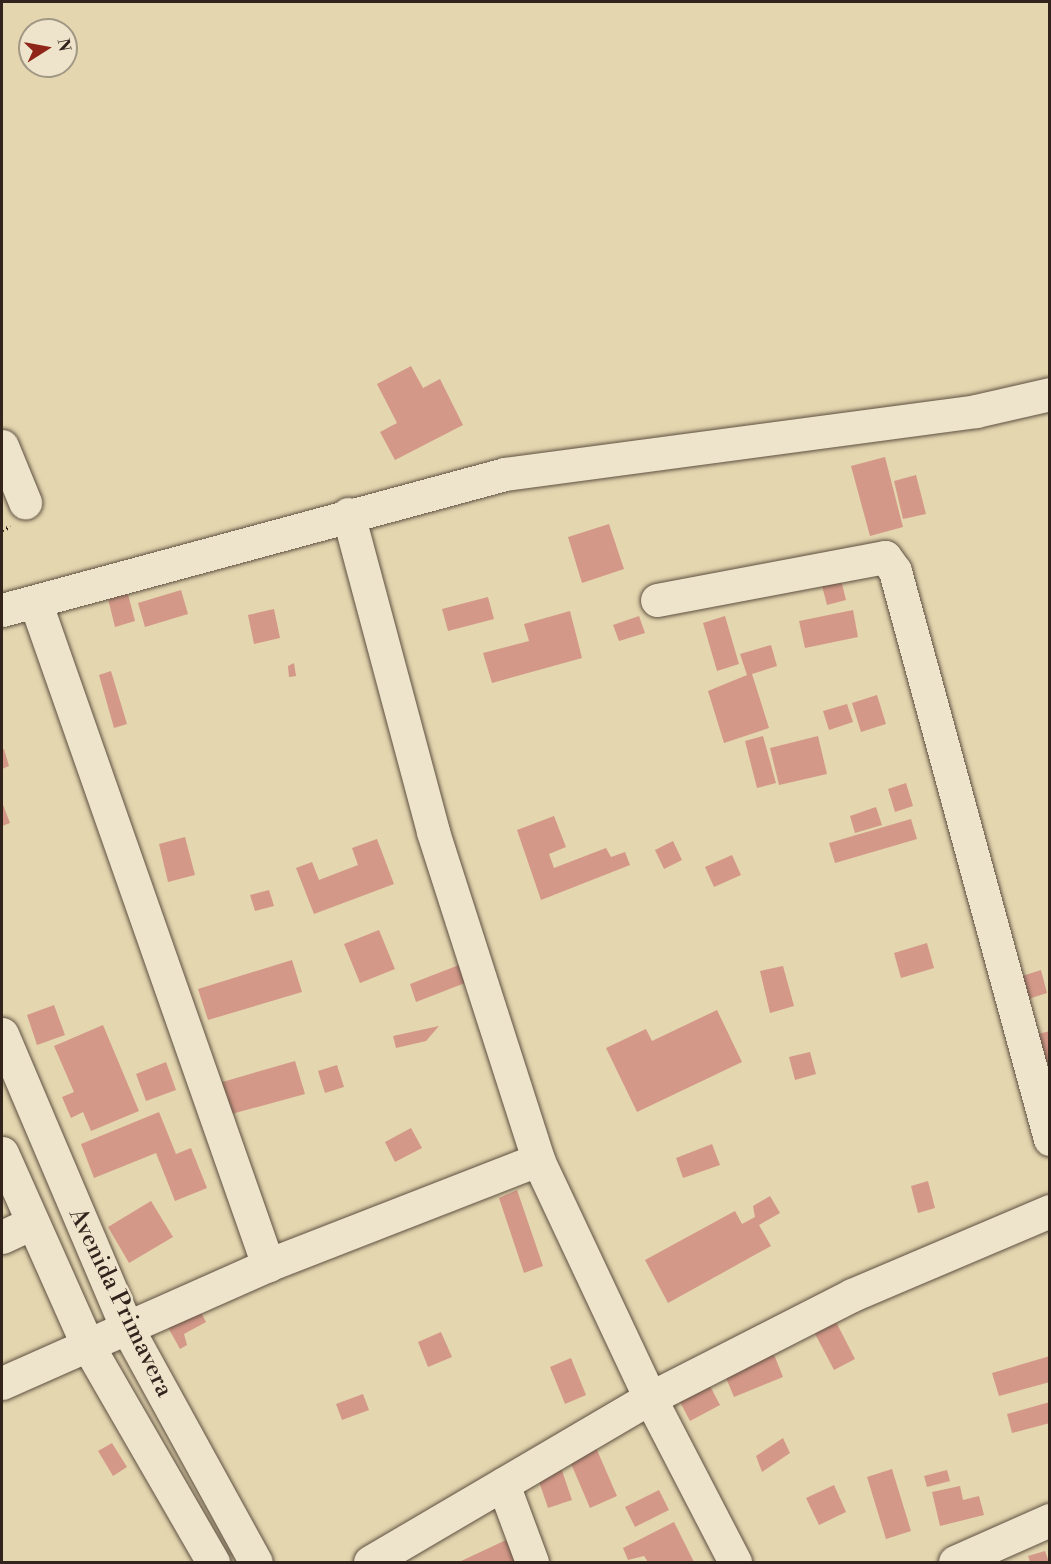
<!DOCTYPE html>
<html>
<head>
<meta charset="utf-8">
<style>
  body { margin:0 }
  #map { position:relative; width:1051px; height:1564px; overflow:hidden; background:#e4d6af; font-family:"Libre Bodoni",serif }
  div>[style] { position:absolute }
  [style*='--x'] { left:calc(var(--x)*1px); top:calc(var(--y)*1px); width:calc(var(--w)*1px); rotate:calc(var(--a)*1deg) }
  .building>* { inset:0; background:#d49888 }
  .path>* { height:4px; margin-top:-2px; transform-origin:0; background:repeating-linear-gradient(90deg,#32231c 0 1.5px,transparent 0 4.5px) }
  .roads { filter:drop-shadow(0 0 2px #5e5041) drop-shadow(0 0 2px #5e5041) }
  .minor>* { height:33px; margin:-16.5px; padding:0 16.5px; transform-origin:16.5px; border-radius:16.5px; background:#ede4cb }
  span { translate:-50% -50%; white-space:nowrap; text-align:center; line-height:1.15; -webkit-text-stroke:5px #ede4cb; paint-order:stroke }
  .street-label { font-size:24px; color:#32231c }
  .frame { position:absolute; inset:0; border:3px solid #32231c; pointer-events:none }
  .north { position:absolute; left:18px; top:18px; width:60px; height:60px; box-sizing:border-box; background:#ede4cb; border:2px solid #a29785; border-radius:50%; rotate:79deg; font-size:16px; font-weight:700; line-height:24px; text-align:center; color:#32231c }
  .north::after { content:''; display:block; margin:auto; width:21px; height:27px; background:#8f2418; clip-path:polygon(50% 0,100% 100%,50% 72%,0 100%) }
</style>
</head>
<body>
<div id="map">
  <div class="building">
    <div style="clip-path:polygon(411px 366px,423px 388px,440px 379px,463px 425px,395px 460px,380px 432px,397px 423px,377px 384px)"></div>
    <div style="clip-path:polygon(885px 457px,903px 527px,870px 536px,851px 466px)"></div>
    <div style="clip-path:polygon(916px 475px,926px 514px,903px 519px,894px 481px)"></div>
    <div style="clip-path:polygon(609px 524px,624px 569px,582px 583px,568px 537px)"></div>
    <div style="clip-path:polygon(840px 576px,846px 600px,827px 605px,821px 582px)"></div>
    <div style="clip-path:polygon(181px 590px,188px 614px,145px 627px,138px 603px)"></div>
    <div style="clip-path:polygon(128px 594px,135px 621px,115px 627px,108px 599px)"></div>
    <div style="clip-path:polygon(488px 597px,494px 619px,448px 631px,442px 609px)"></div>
    <div style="clip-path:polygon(274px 609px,280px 638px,254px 644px,248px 615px)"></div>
    <div style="clip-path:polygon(853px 610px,858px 637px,805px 648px,799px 621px)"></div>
    <div style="clip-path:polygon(570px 611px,582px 658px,492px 683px,483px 653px,529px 641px,524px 624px)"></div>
    <div style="clip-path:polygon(639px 616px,645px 633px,619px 641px,613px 625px)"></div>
    <div style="clip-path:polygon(725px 616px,739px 664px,717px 671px,703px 623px)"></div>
    <div style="clip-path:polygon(771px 645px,777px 666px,752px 674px,769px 728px,724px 743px,708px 691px,747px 675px,740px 654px)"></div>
    <div style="clip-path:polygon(294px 663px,296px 676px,289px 677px,288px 666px)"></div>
    <div style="clip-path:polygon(111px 671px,127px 724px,114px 728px,99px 675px)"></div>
    <div style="clip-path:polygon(877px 695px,886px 724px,861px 732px,852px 703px)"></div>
    <div style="clip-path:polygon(847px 704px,853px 722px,829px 730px,823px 711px)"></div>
    <div style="clip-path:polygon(763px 736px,776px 783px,757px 788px,745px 741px)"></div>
    <div style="clip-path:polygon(818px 736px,827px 774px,779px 785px,770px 748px)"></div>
    <div style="clip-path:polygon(4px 749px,9px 766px,2px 769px,2px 750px)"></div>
    <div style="clip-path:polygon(906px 783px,913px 806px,895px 812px,888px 789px)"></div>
    <div style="clip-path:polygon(2px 802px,10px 823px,2px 826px)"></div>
    <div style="clip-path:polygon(876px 807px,882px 825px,855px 833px,850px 816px)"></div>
    <div style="clip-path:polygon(554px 816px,566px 847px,549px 854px,554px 868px,606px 848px,611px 857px,625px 852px,630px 865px,541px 900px,517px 830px)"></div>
    <div style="clip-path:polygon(911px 819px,917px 839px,835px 863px,829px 843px)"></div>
    <div style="clip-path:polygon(185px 837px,195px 875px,168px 882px,159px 844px)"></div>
    <div style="clip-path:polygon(377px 839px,394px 884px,314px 914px,296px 868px,312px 862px,319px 880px,358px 865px,352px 848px)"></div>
    <div style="clip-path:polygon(673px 841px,682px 860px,664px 869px,655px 850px)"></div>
    <div style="clip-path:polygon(732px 855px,741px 875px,714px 887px,705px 867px)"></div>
    <div style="clip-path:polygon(269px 890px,274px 906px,255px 911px,250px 895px)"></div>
    <div style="clip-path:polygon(379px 930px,395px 969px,360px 983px,344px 944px)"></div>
    <div style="clip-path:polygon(927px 943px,934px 968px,901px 978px,894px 953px)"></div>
    <div style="clip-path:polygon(292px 960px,302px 992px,208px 1020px,198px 989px)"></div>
    <div style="clip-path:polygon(459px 965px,465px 983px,416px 1002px,410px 984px)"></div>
    <div style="clip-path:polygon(783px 966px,794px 1006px,770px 1013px,760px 971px)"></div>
    <div style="clip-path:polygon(1041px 970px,1047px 993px,1025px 1000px,1019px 977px)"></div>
    <div style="clip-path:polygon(54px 1005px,65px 1035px,37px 1045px,27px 1015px)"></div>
    <div style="clip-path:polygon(717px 1010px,742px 1062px,637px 1112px,606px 1048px,646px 1029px,652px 1041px)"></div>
    <div style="clip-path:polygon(103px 1025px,139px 1111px,91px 1131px,83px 1112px,71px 1118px,62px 1097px,74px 1092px,54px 1046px)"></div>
    <div style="clip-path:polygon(439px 1026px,426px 1041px,396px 1048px,393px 1036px)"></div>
    <div style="clip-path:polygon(1050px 1031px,1050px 1062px,1042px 1064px,1034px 1035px)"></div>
    <div style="clip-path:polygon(810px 1052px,816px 1074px,795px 1080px,789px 1057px)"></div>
    <div style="clip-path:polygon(295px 1061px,305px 1094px,228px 1115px,219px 1083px)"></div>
    <div style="clip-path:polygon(166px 1062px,176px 1090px,146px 1101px,136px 1074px)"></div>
    <div style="clip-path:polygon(337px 1065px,344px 1087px,325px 1093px,318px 1071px)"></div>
    <div style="clip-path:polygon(159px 1112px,176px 1154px,191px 1148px,207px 1188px,175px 1201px,156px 1153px,94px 1178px,81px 1144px)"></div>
    <div style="clip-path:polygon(411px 1128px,422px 1148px,395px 1162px,385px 1142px)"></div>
    <div style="clip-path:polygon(712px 1144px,720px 1165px,683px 1178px,676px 1158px)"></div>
    <div style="clip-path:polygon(928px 1181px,935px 1208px,918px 1213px,911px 1186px)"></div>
    <div style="clip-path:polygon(517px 1190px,543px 1266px,524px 1273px,499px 1198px)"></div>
    <div style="clip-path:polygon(770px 1196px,780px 1213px,759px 1225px,771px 1246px,668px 1303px,645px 1260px,735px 1211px,742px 1224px,755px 1217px,753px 1206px)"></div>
    <div style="clip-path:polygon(151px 1201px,173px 1237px,129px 1263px,108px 1227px)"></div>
    <div style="clip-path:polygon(197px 1305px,206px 1322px,184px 1334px,187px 1345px,180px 1349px,165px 1322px)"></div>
    <div style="clip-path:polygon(833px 1316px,855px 1359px,834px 1370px,812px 1328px)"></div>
    <div style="clip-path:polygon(441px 1332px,452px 1357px,428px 1367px,418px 1342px)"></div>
    <div style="clip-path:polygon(773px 1352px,783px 1377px,734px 1397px,724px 1373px)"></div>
    <div style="clip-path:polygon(1050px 1356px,1050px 1382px,999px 1396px,992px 1373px)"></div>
    <div style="clip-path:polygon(571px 1358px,586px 1395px,565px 1404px,550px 1367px)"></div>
    <div style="clip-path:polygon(710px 1386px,720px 1405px,690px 1421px,680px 1402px)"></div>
    <div style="clip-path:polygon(363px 1394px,369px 1410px,342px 1420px,336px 1404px)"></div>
    <div style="clip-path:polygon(1050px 1402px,1050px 1423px,1012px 1433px,1007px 1414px)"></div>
    <div style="clip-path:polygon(783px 1438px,790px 1453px,762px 1472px,756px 1456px)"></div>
    <div style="clip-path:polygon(593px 1441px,617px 1496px,590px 1508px,566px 1452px)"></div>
    <div style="clip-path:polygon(112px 1443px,127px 1467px,113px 1476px,98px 1451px)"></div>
    <div style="clip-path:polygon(558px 1459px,572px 1500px,548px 1508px,534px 1467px)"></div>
    <div style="clip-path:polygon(892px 1469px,911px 1531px,886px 1539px,867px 1477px)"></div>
    <div style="clip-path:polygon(947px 1470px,950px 1481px,927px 1487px,924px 1476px)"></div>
    <div style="clip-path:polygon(834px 1485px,846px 1512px,819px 1525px,806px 1498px)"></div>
    <div style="clip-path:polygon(960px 1486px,963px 1500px,979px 1496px,984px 1515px,940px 1526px,932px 1492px)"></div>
    <div style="clip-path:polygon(659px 1490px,669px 1510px,635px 1527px,625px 1507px)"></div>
    <div style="clip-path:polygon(674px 1522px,694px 1562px,648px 1562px,644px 1556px,628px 1560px,623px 1548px)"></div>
    <div style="clip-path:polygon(506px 1540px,517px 1562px,459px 1562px)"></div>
    <div style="clip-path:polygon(1045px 1551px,1049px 1562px,1030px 1562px,1028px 1556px)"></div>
  </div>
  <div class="path">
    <div style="--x:2;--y:530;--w:9;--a:-18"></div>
  </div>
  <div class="roads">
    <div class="minor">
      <div style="--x:2;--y:446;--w:61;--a:67.7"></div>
      <div style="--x:348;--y:514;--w:329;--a:75"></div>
      <div style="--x:433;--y:832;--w:344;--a:72.2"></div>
      <div style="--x:538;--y:1160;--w:263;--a:64.8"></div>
      <div style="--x:650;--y:1398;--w:185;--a:62.6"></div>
      <div style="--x:657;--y:600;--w:232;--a:-10.7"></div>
      <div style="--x:885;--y:557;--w:17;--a:54"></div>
      <div style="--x:895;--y:571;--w:589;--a:74.74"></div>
      <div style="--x:36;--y:604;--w:701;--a:70.66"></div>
      <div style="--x:2;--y:610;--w:521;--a:-15.13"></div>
      <div style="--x:505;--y:474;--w:475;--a:-7.6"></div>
      <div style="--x:976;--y:411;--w:76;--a:-12.9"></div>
      <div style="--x:2;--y:1034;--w:317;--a:67"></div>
      <div style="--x:126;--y:1326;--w:269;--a:61.2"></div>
      <div style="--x:2;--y:1153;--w:209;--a:66"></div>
      <div style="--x:87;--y:1344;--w:252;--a:60"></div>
      <div style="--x:2;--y:1237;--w:33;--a:-25"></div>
      <div style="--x:2;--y:1383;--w:291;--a:-23.9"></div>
      <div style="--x:268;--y:1265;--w:290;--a:-21.3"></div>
      <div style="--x:503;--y:1484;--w:83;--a:69.6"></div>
      <div style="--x:370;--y:1562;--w:324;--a:-30.4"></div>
      <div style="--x:650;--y:1398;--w:227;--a:-27"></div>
      <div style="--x:852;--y:1295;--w:215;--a:-23"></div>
      <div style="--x:955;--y:1562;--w:104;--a:-23.9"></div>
    </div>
  </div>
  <div class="street-label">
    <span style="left:120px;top:1303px;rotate:64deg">Avenida Primavera</span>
  </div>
  <div class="frame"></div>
  <div class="north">N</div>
</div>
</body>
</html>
